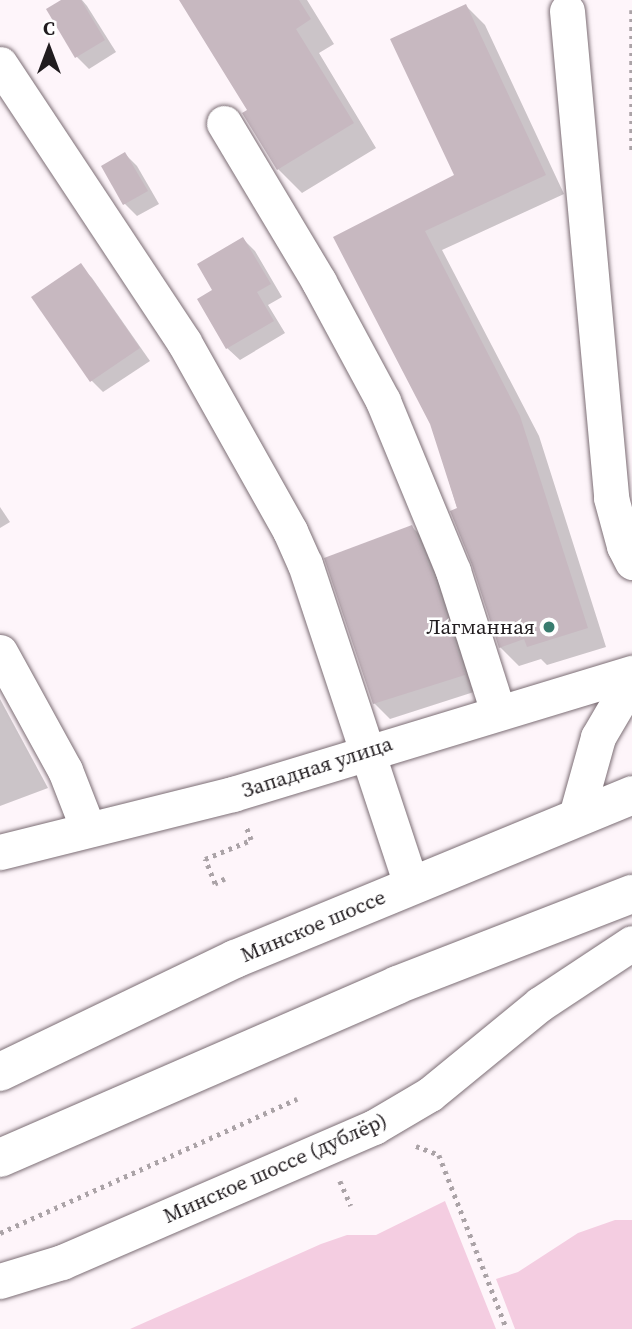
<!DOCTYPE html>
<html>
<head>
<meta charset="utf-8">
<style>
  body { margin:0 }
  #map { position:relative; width:632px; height:1329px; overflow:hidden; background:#fef5fa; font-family:"Source Serif 4",serif }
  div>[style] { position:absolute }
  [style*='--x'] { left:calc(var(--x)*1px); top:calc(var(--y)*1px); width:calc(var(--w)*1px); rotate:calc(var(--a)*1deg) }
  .green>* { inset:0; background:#f4cde1 }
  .shadow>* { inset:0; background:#0003 }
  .building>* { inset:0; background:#c7b8c0 }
  .path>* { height:4.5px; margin-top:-2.25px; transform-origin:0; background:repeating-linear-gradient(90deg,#aba3a7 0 3.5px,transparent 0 8.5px) }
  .roads { filter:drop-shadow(0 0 2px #7c6e75) drop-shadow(0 0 2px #7c6e75) }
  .minor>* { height:35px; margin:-17.5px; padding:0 17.5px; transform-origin:17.5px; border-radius:17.5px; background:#fff }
  .highway>* { height:38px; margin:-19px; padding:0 19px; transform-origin:19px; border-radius:19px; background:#fff }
  .dots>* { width:19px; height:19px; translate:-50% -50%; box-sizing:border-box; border:4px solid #fff; border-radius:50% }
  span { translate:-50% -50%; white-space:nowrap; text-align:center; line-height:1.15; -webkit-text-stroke:5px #fff; paint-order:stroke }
  .poi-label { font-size:21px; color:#211c1f }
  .right { translate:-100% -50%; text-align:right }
  .street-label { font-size:21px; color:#211c1f }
  .north { position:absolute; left:14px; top:14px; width:70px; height:70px; -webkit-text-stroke:5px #fff; paint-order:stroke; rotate:0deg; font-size:19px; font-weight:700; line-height:28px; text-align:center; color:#211c1f }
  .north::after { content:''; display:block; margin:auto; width:24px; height:32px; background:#211c1f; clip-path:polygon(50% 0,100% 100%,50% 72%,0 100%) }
</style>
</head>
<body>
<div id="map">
  <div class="green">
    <div style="clip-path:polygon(445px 1201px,496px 1329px,130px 1329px,321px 1244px,347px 1235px,376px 1235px)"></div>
    <div style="clip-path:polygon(615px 1220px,632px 1220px,632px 1329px,515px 1329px,496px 1279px,518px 1272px,578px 1233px)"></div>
  </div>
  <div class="shadow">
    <div style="clip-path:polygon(65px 0,82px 0,87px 6px,116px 52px,89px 69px,77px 57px)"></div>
    <div style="clip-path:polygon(181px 0,307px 0,334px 44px,319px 53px,376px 148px,302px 193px,278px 169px,244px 114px,250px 110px)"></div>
    <div style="clip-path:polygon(466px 6px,485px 25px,564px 194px,442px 250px,539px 436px,606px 647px,547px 665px,541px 659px,519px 666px,500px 647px,431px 423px,336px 238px,456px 176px)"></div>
    <div style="clip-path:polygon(125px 154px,137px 166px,159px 204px,137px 216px,125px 204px)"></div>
    <div style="clip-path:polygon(243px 239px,255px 251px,282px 297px,268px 305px,285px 333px,240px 360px,227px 348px,214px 290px)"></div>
    <div style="clip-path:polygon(80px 266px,92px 278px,150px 361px,103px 392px,91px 380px)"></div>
    <div style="clip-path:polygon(0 507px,10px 522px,0 528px)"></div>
    <div style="clip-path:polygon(412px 527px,428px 543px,480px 690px,390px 719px,374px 703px)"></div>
    <div style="clip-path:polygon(0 699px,48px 788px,0 806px)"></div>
  </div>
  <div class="building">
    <div style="clip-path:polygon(61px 0,81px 0,105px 40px,75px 58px,46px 9px)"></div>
    <div style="clip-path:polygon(179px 0,299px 0,311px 19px,296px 29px,354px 123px,277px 170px,242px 113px,247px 110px)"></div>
    <div style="clip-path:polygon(466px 4px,546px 175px,425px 231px,520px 416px,588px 628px,527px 647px,524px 639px,499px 648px,472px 565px,450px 511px,457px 508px,430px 424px,333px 237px,454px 175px,390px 39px)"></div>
    <div style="clip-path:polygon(125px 152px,148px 191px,123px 205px,101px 166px)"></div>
    <div style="clip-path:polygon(243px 237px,271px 284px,257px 292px,274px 321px,226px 349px,197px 299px,212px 290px,197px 264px)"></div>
    <div style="clip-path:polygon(81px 263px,140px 348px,90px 382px,31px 297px)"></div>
    <div style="clip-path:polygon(412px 525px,434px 578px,465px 675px,373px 704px,324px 558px)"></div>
  </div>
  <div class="path">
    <div style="--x:632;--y:10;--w:140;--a:90"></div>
    <div style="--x:225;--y:879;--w:11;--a:153"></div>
    <div style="--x:215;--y:884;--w:27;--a:-112"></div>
    <div style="--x:205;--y:859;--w:50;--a:-22.4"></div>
    <div style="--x:251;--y:840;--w:14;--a:-111"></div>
    <div style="--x:416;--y:1146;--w:25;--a:21"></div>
    <div style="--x:439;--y:1155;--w:187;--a:68.7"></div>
    <div style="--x:340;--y:1181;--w:27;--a:66"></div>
    <div style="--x:0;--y:1233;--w:326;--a:-24.3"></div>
  </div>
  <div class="roads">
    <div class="minor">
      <div style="--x:567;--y:11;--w:489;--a:84.8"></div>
      <div style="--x:611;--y:498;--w:50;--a:74.8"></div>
      <div style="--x:624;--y:546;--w:18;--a:63"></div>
      <div style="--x:0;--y:64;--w:333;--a:56.5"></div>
      <div style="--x:184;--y:342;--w:217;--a:60.7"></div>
      <div style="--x:290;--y:531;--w:36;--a:66"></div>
      <div style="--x:305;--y:564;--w:337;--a:71.7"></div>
      <div style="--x:224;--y:123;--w:185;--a:59.1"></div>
      <div style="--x:319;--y:282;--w:135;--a:61.7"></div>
      <div style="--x:383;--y:401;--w:184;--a:67.6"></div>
      <div style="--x:453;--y:571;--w:148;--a:72.3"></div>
      <div style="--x:0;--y:652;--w:135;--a:61.2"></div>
      <div style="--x:65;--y:770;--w:63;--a:68.7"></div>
      <div style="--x:576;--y:816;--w:82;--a:-74.4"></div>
      <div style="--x:598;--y:737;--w:67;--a:-59.6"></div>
      <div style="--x:0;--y:852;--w:240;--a:-14"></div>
      <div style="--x:233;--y:794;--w:417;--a:-16.9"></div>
      <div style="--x:0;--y:1281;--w:65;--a:-17"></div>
      <div style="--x:62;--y:1262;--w:340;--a:-23.4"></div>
      <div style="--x:374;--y:1127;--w:65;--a:-30.5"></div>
      <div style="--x:430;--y:1094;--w:142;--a:-39.3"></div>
      <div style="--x:540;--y:1004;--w:110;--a:-33.5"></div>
    </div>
    <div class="highway">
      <div style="--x:0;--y:1072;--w:261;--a:-25.7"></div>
      <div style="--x:235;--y:959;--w:430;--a:-22.4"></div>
      <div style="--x:0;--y:1158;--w:433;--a:-23.5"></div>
      <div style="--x:397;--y:985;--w:252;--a:-21.2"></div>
    </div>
  </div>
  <div class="dots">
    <div style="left:549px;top:627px;background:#397c6f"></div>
  </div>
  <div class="poi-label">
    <span class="right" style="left:535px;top:627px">Лагманная</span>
  </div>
  <div class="street-label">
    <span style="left:317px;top:767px;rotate:-18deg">Западная улица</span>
    <span style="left:313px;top:926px;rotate:-23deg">Минское шоссе</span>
    <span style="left:275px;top:1168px;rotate:-24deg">Минское шоссе (дублёр)</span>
  </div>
  <div class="north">С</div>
</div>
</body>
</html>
